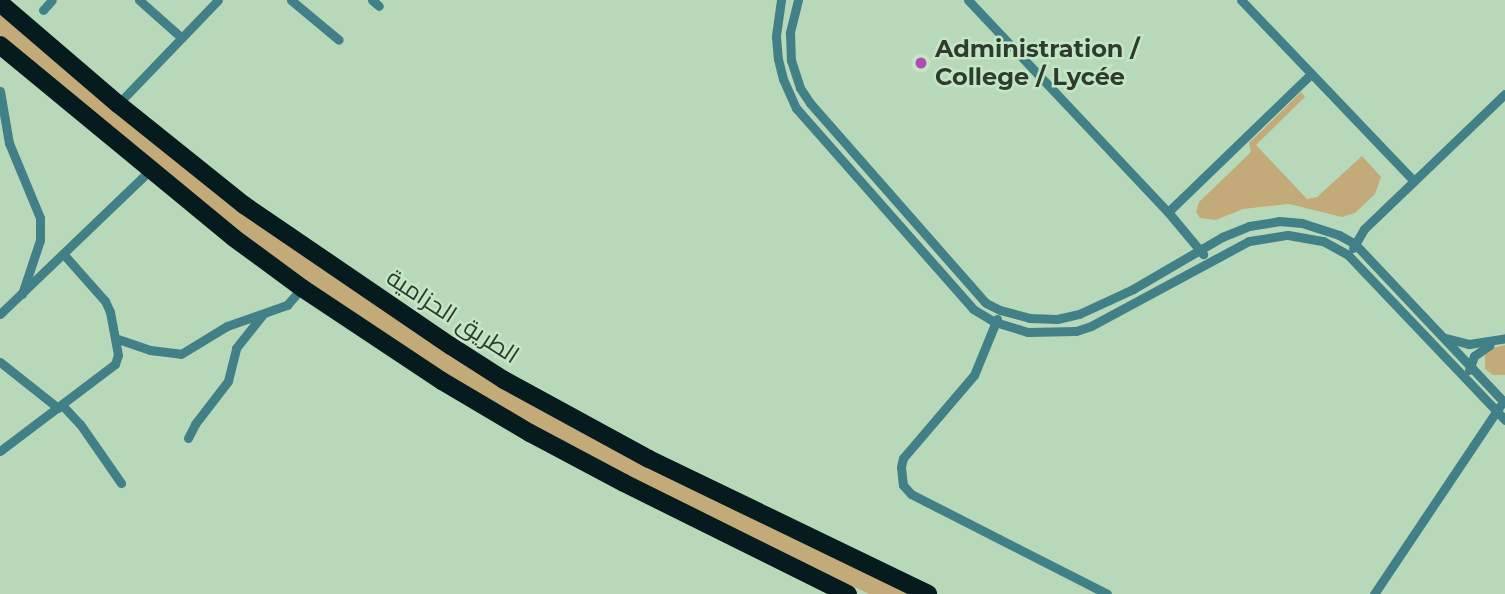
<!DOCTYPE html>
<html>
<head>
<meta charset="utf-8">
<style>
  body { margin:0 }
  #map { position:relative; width:1505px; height:594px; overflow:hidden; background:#b8d9b9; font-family:Montserrat,Cairo,sans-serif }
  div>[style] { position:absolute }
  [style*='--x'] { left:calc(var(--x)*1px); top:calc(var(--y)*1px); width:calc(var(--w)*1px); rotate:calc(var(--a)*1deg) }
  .green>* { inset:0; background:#c2ab79 }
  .street>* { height:9px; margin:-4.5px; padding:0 4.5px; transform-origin:4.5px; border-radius:4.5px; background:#428087 }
  .highway>* { height:18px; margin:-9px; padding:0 9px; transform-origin:9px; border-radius:9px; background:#051b1d }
  .dots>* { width:19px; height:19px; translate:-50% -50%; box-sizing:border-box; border:4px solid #c5e6c5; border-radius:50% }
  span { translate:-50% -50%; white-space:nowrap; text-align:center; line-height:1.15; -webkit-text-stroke:5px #c5e6c5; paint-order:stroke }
  .poi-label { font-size:24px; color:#2e3b2e; font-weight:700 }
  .left { translate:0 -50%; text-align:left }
  .street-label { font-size:24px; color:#2e3b2e }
</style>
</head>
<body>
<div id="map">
  <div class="green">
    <div style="clip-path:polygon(0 9px,28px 35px,478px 370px,914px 594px,869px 594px,676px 501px,479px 396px,242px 237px,0 35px)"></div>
    <div style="clip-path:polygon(1301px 92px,1305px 97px,1256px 145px,1307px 199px,1317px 197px,1362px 156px,1381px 177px,1375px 194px,1355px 213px,1342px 217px,1289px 204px,1243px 209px,1216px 220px,1200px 218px,1196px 212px,1199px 202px,1251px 152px,1249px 143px)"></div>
    <div style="clip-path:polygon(1505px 345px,1505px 375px,1493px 375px,1485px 369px,1485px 355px,1492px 348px)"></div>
  </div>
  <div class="street">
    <div style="--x:139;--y:0;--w:57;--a:41.5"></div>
    <div style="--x:291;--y:0;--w:62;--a:39.8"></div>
    <div style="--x:372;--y:0;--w:9;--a:41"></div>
    <div style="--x:781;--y:0;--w:37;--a:98"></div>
    <div style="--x:776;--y:37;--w:22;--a:85"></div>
    <div style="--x:778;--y:59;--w:21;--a:76"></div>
    <div style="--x:783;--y:79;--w:32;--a:66"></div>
    <div style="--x:796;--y:108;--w:268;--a:48.6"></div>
    <div style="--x:973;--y:309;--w:26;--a:31"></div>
    <div style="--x:995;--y:322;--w:34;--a:17"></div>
    <div style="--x:1028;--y:332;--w:48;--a:-1.2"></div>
    <div style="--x:1076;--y:331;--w:16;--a:-18"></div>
    <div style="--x:1091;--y:326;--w:179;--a:-28.3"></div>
    <div style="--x:1249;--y:241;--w:39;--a:-9"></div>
    <div style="--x:1288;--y:235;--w:36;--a:10"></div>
    <div style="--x:1323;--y:241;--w:29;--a:29"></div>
    <div style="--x:1348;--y:255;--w:228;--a:46.4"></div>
    <div style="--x:798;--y:0;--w:34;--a:104"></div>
    <div style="--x:790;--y:33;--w:27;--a:88"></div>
    <div style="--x:791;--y:60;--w:29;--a:72"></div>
    <div style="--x:800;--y:88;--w:18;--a:56"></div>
    <div style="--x:810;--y:103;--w:266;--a:48.7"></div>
    <div style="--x:986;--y:303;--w:16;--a:27"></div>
    <div style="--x:1000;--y:310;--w:30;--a:15"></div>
    <div style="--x:1029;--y:318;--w:28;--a:2"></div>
    <div style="--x:1057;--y:319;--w:23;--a:-13"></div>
    <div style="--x:1079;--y:314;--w:60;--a:-24.8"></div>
    <div style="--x:1133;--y:289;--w:103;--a:-30.3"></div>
    <div style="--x:1222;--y:237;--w:29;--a:-22"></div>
    <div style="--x:1249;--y:226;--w:30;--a:-9"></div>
    <div style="--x:1279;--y:221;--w:23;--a:5"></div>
    <div style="--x:1302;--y:223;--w:39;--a:18"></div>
    <div style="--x:1339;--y:235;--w:18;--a:29"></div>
    <div style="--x:1355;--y:244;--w:219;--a:46.7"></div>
    <div style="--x:968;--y:0;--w:291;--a:46.7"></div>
    <div style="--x:1168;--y:212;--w:55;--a:50.2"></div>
    <div style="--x:1241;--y:0;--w:250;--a:46.3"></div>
    <div style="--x:43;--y:10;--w:13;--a:-48"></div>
    <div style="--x:0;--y:91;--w:53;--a:80.2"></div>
    <div style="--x:9;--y:143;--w:81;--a:67.5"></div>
    <div style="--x:40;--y:218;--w:22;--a:90"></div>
    <div style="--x:40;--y:240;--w:57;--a:108.4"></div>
    <div style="--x:118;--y:104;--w:144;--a:-46.1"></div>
    <div style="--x:1168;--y:212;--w:199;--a:-44"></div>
    <div style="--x:1353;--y:248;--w:22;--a:-60"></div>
    <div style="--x:1364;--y:229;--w:195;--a:-43.8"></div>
    <div style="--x:0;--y:314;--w:207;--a:-43.8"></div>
    <div style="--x:997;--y:319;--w:61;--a:112.3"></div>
    <div style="--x:974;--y:375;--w:109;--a:130.5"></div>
    <div style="--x:903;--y:458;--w:9;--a:103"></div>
    <div style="--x:901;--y:467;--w:18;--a:84"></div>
    <div style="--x:903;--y:485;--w:12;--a:48"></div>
    <div style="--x:911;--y:494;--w:220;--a:27"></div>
    <div style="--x:115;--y:338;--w:37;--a:19"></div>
    <div style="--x:150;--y:350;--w:31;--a:7"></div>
    <div style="--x:181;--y:354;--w:54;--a:-31.3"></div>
    <div style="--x:227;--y:326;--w:64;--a:-19.3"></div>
    <div style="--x:287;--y:305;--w:23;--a:-49"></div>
    <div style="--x:1446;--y:338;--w:24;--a:15"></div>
    <div style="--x:1469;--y:344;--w:36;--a:-9"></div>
    <div style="--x:0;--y:362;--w:74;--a:38.4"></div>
    <div style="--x:1469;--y:370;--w:15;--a:-70"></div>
    <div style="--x:1474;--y:356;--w:19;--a:-35"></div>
    <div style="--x:62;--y:405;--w:26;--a:47"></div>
    <div style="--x:80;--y:424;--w:72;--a:55.2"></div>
    <div style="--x:188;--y:438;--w:16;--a:-63"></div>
    <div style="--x:195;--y:424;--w:54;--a:-52.5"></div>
    <div style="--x:228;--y:381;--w:34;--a:-76"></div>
    <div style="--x:236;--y:348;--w:43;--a:-51.5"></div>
    <div style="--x:0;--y:451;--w:144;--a:-37.1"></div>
    <div style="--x:115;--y:364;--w:9;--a:-72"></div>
    <div style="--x:118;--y:355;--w:44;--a:-100.5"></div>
    <div style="--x:110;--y:312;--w:12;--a:-114"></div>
    <div style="--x:105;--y:301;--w:60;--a:-131.6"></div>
    <div style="--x:1374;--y:594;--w:226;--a:-56.2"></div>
  </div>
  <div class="highway">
    <div style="--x:0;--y:3;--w:155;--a:40.6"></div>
    <div style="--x:118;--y:104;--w:161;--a:38.7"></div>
    <div style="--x:244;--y:205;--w:250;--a:34.3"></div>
    <div style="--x:451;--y:346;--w:63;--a:32.7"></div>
    <div style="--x:504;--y:380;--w:165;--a:28.6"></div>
    <div style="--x:649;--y:459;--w:310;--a:25.8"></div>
    <div style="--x:0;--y:45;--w:303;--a:39.5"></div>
    <div style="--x:234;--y:238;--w:84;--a:36.3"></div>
    <div style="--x:302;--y:288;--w:168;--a:33.6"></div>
    <div style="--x:442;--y:381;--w:102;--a:30.6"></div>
    <div style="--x:530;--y:433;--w:106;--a:28"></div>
    <div style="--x:624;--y:483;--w:250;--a:26.4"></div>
  </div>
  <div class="dots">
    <div style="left:921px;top:63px;background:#af4db4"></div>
  </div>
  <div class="poi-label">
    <span class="left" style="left:935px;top:63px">Administration /<br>College / Lycée</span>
  </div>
  <div class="street-label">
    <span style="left:453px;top:316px;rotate:33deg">الطريق الحزامية</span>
  </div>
</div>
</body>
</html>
